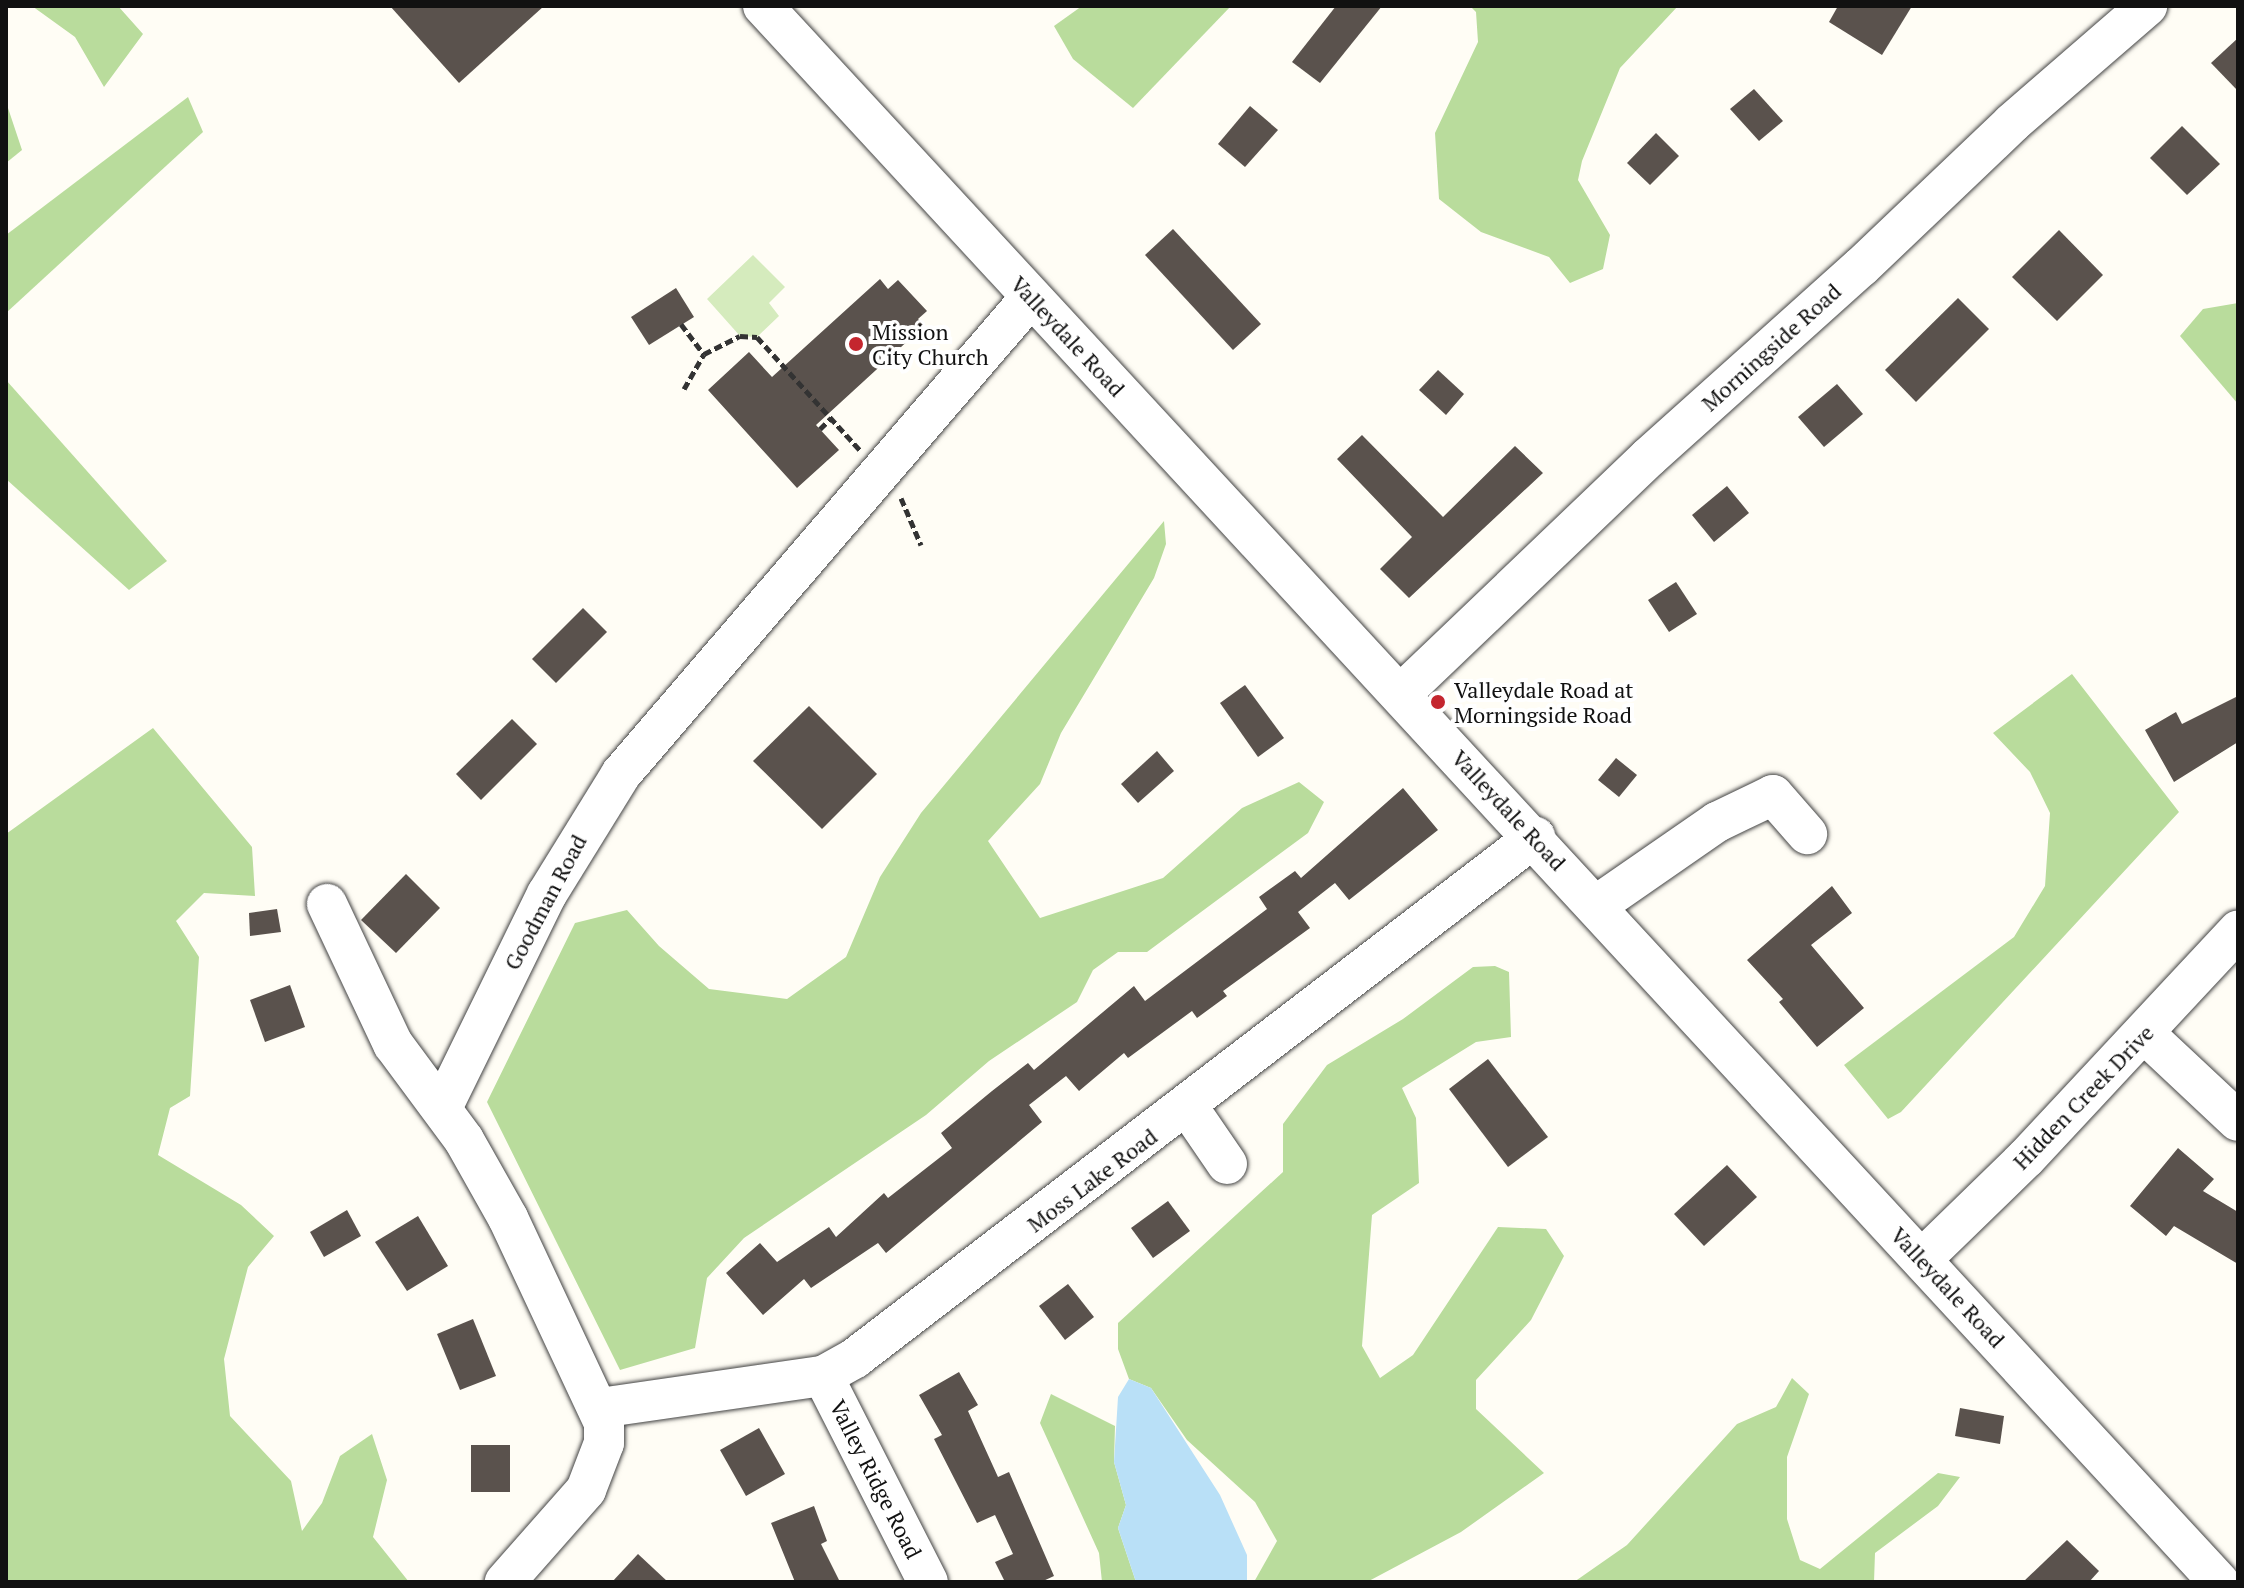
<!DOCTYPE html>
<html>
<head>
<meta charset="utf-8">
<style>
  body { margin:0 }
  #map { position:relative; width:2244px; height:1588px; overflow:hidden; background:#fffdf5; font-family:"PT Serif",serif }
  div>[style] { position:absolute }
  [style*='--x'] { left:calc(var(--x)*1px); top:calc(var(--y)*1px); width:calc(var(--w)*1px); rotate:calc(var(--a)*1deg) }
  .green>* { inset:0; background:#d5ebbd }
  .forest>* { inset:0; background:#b9dc9c }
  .water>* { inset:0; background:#b9e0f7 }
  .building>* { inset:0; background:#5a524d }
  .path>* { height:5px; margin-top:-2.5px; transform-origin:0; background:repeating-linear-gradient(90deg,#333 0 8px,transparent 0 12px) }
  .roads { filter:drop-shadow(0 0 2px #444) drop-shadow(0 0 2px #444) }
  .minor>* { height:40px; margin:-20px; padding:0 20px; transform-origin:20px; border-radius:20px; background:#fff }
  .dots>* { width:22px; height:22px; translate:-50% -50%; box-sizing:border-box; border:4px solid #fff; border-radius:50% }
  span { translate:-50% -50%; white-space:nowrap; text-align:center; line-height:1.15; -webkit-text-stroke:8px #fff; paint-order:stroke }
  .poi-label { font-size:22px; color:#111 }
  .left { translate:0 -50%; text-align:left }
  .street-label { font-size:22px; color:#111 }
  .frame { position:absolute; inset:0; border:8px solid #111; pointer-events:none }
</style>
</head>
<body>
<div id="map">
  <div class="green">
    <div style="clip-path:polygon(753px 255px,785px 287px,769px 303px,779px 316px,757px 337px,740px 336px,707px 299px)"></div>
  </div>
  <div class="forest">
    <div style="clip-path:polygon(32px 6px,118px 6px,143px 34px,104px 87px,75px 37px)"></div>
    <div style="clip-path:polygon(1082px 6px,1231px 6px,1133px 108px,1073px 59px,1054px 26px)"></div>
    <div style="clip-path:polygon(1470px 6px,1678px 6px,1620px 68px,1582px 161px,1578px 180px,1610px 235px,1603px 269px,1570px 283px,1549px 257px,1481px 232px,1439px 199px,1435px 133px,1478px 42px,1476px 12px)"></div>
    <div style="clip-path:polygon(188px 97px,203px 132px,6px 313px,6px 235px)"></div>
    <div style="clip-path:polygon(6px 102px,22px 150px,6px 163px)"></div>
    <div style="clip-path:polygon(2238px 303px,2238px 404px,2180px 336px,2203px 309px)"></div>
    <div style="clip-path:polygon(6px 380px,167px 561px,129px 590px,6px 479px)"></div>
    <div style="clip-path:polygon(1164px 521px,1166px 544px,1154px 578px,1061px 733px,1040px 784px,988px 841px,1040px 918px,1163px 878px,1242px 808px,1299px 782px,1324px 802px,1308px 833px,1147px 952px,1118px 952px,1093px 970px,1077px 1002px,989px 1061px,926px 1115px,744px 1238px,707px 1278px,695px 1348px,620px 1370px,487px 1102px,575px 923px,627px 910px,659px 946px,709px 989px,787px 999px,846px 957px,880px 877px,921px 813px)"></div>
    <div style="clip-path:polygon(2072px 674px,2179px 812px,1901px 1112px,1888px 1119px,1844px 1065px,2014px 937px,2045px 886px,2050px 813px,2030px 772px,1993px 733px)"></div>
    <div style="clip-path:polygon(153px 728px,252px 847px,255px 896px,204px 893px,176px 921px,199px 957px,190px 1096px,170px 1108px,158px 1155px,241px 1205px,274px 1236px,248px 1267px,224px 1359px,230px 1416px,291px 1481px,302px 1531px,322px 1503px,340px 1456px,372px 1434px,387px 1480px,373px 1537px,409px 1582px,6px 1582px,6px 834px)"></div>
    <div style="clip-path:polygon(1495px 966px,1509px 972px,1511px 1037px,1476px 1042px,1402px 1088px,1416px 1118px,1419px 1183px,1372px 1215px,1362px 1346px,1380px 1378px,1413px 1355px,1498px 1227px,1546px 1229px,1564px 1256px,1531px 1320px,1476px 1380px,1476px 1409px,1544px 1473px,1461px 1532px,1367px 1582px,1254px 1582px,1277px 1541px,1255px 1502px,1187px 1440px,1151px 1388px,1129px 1379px,1118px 1349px,1118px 1323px,1283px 1172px,1283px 1124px,1327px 1065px,1403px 1019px,1473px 967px)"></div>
    <div style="clip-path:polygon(1792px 1378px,1809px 1394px,1787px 1457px,1787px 1519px,1800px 1560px,1820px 1569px,1938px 1473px,1960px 1477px,1938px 1506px,1875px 1553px,1874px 1582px,1574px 1582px,1627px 1545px,1737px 1424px,1776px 1407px)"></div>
    <div style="clip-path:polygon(1051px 1394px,1115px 1426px,1114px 1462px,1126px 1505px,1118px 1528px,1136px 1582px,1102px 1582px,1099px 1553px,1040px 1423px)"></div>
  </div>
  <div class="water">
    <div style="clip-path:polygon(1129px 1379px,1151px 1388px,1220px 1495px,1247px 1555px,1247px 1582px,1136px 1582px,1118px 1528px,1126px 1505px,1114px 1462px,1118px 1397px)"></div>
  </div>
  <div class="building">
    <div style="clip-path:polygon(390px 6px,544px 6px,459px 83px)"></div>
    <div style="clip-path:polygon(1336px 6px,1382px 6px,1320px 83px,1292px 62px)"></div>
    <div style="clip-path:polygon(1838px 6px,1912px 6px,1882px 55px,1829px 22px)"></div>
    <div style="clip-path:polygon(2238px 38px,2238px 91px,2211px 63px)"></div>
    <div style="clip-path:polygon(1754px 89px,1783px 121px,1759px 141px,1730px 109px)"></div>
    <div style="clip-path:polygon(1250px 106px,1278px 130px,1245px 167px,1218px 144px)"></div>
    <div style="clip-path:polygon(2182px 126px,2220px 164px,2187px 195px,2150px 158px)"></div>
    <div style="clip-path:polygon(1656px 133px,1679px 156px,1650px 185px,1627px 163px)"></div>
    <div style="clip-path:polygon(1173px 229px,1261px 324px,1233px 350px,1145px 255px)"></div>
    <div style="clip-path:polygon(2059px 230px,2103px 275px,2057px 321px,2012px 277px)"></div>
    <div style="clip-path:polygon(880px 279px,888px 289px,898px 280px,927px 311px,918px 319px,924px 326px,816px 425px,839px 450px,797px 488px,708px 390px,749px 352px,772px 377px)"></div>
    <div style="clip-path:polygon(676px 288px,694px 317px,649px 345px,631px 317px)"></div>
    <div style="clip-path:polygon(1958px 298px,1989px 329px,1916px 402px,1885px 370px)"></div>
    <div style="clip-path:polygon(1438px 370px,1464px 394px,1446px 415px,1419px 390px)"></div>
    <div style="clip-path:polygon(1837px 384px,1863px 414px,1824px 447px,1798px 417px)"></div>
    <div style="clip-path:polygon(1362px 435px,1443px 517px,1515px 446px,1543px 473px,1409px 598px,1380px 569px,1412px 537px,1337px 459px)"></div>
    <div style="clip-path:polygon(1727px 486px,1749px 513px,1714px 542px,1692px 515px)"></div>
    <div style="clip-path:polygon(1676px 582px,1697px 614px,1669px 632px,1648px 600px)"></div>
    <div style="clip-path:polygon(583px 608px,607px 632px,556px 683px,532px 659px)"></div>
    <div style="clip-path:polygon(1245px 685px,1284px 738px,1258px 757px,1220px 703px)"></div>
    <div style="clip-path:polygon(2238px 696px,2238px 742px,2174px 782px,2145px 730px,2176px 712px,2182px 724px)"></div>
    <div style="clip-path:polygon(809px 706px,877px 774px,822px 829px,753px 761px)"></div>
    <div style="clip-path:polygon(512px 719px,537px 744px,481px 800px,456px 774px)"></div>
    <div style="clip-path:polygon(1157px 751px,1174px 771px,1138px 803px,1121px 784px)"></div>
    <div style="clip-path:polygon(1616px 758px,1637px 775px,1619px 797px,1598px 780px)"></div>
    <div style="clip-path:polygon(1403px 788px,1438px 830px,1349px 900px,1335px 883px,1298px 912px,1310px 928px,1223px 991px,1227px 996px,1197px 1018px,1192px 1011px,1128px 1058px,1124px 1053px,1079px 1091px,1066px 1076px,1029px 1105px,1042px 1122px,886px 1253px,878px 1243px,811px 1288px,804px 1279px,763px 1315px,726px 1273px,760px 1243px,777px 1262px,829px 1227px,836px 1237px,884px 1193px,888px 1198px,952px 1148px,941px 1133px,992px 1091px,1028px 1063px,1034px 1070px,1134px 986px,1145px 1001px,1267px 909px,1259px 897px,1295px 871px,1301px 878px)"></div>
    <div style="clip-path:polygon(406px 874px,440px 908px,396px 953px,361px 920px)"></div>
    <div style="clip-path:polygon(1832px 886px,1852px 913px,1811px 945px,1864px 1008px,1817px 1047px,1779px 1002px,1783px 999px,1747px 960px)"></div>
    <div style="clip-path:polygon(277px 909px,281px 932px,250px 936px,249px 913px)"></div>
    <div style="clip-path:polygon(290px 985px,305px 1027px,265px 1042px,250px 1000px)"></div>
    <div style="clip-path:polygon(1488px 1059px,1548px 1137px,1508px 1167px,1449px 1089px)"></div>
    <div style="clip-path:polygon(2178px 1148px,2214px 1179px,2203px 1191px,2238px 1212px,2238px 1264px,2174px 1226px,2166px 1236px,2130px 1206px)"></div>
    <div style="clip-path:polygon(1727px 1165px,1757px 1197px,1704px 1246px,1674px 1214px)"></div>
    <div style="clip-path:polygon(1168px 1201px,1190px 1231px,1153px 1258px,1131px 1228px)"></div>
    <div style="clip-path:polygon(347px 1210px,361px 1236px,324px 1257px,310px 1232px)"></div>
    <div style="clip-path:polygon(418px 1216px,448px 1266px,407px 1291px,375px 1242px)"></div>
    <div style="clip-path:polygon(1068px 1284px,1094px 1317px,1065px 1340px,1039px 1306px)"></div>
    <div style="clip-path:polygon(473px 1319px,496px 1376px,460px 1390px,437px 1334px)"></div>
    <div style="clip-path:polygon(959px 1372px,978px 1405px,968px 1411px,998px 1477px,1009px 1472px,1054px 1576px,1041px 1582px,1005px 1582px,995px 1562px,1013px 1554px,995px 1515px,977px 1523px,934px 1439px,942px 1435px,919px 1395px)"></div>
    <div style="clip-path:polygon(1960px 1408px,2004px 1416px,2000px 1444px,1955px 1436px)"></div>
    <div style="clip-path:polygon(759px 1428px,785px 1474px,746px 1496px,720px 1450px)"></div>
    <div style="clip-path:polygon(471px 1445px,510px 1445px,510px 1492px,471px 1492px)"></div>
    <div style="clip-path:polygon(814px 1506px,827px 1541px,821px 1544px,840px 1582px,795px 1582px,771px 1523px)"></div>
    <div style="clip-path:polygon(2067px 1540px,2099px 1571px,2089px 1582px,2023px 1582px)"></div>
    <div style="clip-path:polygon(638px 1554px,668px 1582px,612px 1582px)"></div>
  </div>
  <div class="path">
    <div style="--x:681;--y:324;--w:38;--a:53"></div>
    <div style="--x:684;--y:389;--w:40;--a:-60.3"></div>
    <div style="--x:704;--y:354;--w:40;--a:-26.6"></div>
    <div style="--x:740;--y:336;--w:17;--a:3"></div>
    <div style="--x:757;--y:337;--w:153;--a:47.7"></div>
    <div style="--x:820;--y:429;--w:16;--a:-45"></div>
    <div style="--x:901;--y:498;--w:51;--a:66.9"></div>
  </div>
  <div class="roads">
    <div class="minor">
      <div style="--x:763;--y:6;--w:2146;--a:47.27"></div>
      <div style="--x:1401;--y:694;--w:343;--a:-43.7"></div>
      <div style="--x:1649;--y:457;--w:285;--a:-41.9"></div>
      <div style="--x:1861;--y:267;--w:209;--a:-43.6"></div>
      <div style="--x:2012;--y:123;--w:179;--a:-40.9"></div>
      <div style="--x:327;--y:904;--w:155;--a:64.8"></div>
      <div style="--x:393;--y:1044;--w:119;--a:53.5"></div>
      <div style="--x:464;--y:1140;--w:90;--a:60.6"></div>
      <div style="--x:508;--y:1218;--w:226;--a:64.9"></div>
      <div style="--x:604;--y:1423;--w:20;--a:90"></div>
      <div style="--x:604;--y:1443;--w:50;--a:111"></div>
      <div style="--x:586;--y:1490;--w:123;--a:131.4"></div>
      <div style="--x:1597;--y:905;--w:146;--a:-34.7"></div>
      <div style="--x:1717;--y:822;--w:62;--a:-25.7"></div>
      <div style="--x:1773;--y:795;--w:52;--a:48.9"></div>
      <div style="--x:2145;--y:1034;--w:127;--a:43.1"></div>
      <div style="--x:1188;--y:1107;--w:69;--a:55.6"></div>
      <div style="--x:442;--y:1108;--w:238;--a:-63.9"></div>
      <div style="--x:547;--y:894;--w:141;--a:-58.3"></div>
      <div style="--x:621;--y:774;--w:629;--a:-49.32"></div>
      <div style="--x:1922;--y:1259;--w:145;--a:-44.2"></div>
      <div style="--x:2026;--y:1158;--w:311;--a:-47"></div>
      <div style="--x:823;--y:1376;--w:231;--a:63"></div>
      <div style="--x:600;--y:1408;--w:225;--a:-8.2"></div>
      <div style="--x:823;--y:1376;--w:37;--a:-29"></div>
      <div style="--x:855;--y:1358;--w:857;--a:-37.46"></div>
    </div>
  </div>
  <div class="dots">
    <div style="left:856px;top:344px;background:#c4262e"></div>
    <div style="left:1438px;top:702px;background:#c4262e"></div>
  </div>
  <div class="poi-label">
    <span class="left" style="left:872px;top:344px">Mission<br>City Church</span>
    <span class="left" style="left:1454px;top:702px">Valleydale Road at<br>Morningside Road</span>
  </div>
  <div class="street-label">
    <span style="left:1068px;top:336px;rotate:47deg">Valleydale Road</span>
    <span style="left:1771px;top:347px;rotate:-42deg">Morningside Road</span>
    <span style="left:1509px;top:810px;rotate:47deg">Valleydale Road</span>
    <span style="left:545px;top:902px;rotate:-62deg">Goodman Road</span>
    <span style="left:2083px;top:1097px;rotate:-46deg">Hidden Creek Drive</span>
    <span style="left:1092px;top:1180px;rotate:-37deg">Moss Lake Road</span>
    <span style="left:1948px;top:1287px;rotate:47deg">Valleydale Road</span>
    <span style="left:876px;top:1479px;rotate:63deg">Valley Ridge Road</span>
  </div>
  <div class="frame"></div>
</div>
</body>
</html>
